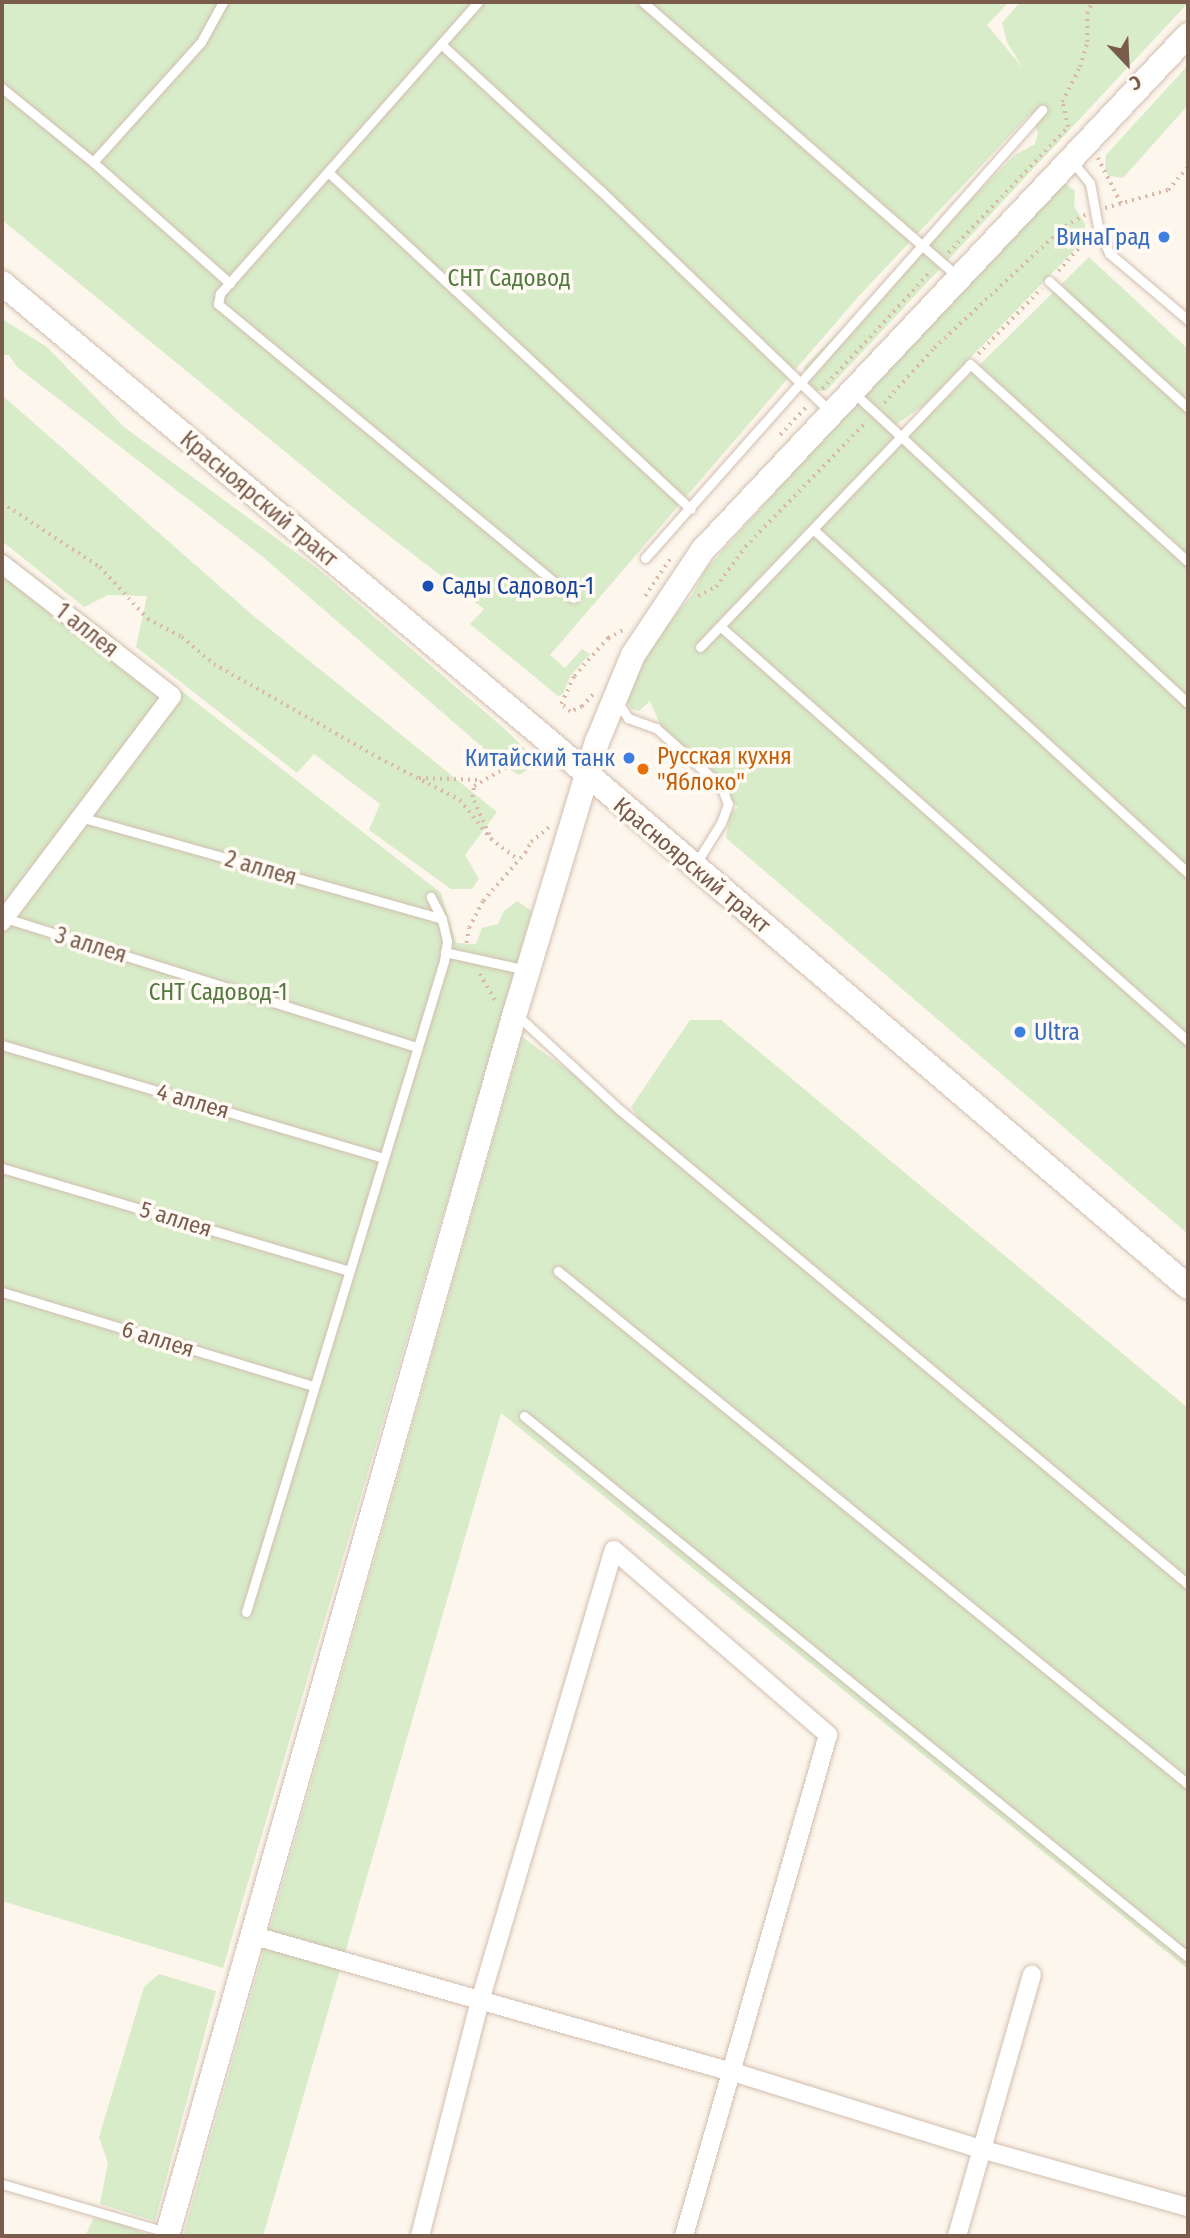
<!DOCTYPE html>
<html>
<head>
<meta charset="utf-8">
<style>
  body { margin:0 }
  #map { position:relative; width:1190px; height:2238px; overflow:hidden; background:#fdf6ec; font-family:"Fira Sans Condensed",sans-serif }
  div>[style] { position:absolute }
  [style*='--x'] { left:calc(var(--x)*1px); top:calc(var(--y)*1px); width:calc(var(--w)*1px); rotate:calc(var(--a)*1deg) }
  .green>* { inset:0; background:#d8ecc9 }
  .path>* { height:3.5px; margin-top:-1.75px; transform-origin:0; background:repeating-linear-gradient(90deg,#d9b8a5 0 2px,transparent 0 7px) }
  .roads { filter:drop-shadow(0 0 2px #d1beb0) drop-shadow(0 0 2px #d1beb0) }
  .lane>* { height:9px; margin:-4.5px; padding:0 4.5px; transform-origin:4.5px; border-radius:4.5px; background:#fff }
  .street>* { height:18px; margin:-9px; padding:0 9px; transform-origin:9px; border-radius:9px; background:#fff }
  .secondary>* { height:24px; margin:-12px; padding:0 12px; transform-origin:12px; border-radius:12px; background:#fff }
  .dots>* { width:19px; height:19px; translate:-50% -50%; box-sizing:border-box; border:4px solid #fffaf3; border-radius:50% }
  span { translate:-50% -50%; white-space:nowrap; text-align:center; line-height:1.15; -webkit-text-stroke:7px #fffaf3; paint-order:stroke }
  .shop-label { font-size:23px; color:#366cbe }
  .right { translate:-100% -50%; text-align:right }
  .left { translate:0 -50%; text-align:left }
  .park-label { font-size:23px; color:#537a41 }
  .street-label { font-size:23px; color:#7a5c4d }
  .transit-label { font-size:23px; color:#164399 }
  .food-label { font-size:23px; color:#c56008 }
  .frame { position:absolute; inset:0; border:4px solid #7a5c4d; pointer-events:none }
  .north { position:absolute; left:1092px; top:28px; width:70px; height:70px; -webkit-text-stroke:5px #fffaf3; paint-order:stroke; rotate:157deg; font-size:19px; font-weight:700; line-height:28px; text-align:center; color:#7a5c4d }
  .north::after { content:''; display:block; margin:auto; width:24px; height:32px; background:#7a5c4d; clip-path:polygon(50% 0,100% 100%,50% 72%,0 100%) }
</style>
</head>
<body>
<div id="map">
  <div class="green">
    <div style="clip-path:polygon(2px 2px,1009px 2px,987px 25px,1023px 68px,1007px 42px,1002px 23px,1020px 2px,1188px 3px,826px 391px,816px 391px,804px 377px,804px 367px,1015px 155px,1035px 144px,1038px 133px,1031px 113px,858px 297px,550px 655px,565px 668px,582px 649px,590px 654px,571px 675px,563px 694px,558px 696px,470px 624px,484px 609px,366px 518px,2px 220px)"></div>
    <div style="clip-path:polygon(1188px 65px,1188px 105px,1123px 178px,1109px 176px,1105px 170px,1106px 155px)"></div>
    <div style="clip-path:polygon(1063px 182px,1075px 191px,1074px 206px,1085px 224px,1085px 239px,926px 404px,898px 423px,896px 437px,687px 654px,1089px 257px,1188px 349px,1188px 1234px,726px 838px,730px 814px,738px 807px,668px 743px,650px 701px,639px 711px,631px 709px,625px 695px,655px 639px,692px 595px,705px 570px,1054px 184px)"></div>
    <div style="clip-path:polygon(2px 319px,47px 347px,124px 427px,317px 568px,506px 730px,535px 759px,535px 765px,519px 775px,503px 765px,263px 557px,17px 367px,9px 355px,2px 355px)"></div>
    <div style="clip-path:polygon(2px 395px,250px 613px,497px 812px,465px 855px,479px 879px,472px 889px,451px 889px,369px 830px,380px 804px,314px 754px,297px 773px,136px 647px,147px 596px,108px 595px,84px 607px,2px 541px)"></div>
    <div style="clip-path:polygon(2px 551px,441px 893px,456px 943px,476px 944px,482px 928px,498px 924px,504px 911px,517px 901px,532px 911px,223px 1968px,2px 1901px)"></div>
    <div style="clip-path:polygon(690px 1020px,721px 1020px,1188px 1408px,1188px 1969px,501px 1413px,263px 2236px,183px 2236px,522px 1037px,643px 1124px,631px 1107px)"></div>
    <div style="clip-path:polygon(159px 1974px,216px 1991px,155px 2221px,100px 2204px,108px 2163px,99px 2137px,144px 1987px)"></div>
    <div style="clip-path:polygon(94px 2218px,120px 2223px,150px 2236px,85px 2236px)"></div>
  </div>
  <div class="path">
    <div style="--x:1098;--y:158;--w:51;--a:62.9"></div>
    <div style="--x:1105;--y:208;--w:66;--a:-15.9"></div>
    <div style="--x:1168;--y:190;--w:30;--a:-49"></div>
    <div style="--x:948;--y:253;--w:174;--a:-46.4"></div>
    <div style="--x:1068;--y:127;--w:26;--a:-103"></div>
    <div style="--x:1062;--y:102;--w:39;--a:-63"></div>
    <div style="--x:1080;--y:67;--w:26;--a:-74"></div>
    <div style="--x:1087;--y:42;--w:28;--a:-90"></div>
    <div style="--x:1087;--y:14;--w:13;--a:-67"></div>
    <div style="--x:1058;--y:271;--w:45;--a:-47.7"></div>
    <div style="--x:978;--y:354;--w:91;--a:-45.9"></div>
    <div style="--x:822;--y:389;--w:161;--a:-47.3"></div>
    <div style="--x:884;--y:403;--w:74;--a:-47.7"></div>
    <div style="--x:934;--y:348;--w:179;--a:-43"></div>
    <div style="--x:1065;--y:226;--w:23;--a:-29"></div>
    <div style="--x:780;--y:435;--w:41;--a:-47"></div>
    <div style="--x:2;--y:503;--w:117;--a:33.1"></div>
    <div style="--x:100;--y:567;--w:71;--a:47.3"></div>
    <div style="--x:148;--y:619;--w:38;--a:28"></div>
    <div style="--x:182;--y:637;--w:42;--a:40.2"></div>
    <div style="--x:214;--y:664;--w:190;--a:29.7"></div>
    <div style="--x:379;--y:758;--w:91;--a:27.4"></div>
    <div style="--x:460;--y:800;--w:50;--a:51.5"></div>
    <div style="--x:491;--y:839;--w:35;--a:37"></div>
    <div style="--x:645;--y:596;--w:48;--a:-56"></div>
    <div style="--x:698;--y:596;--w:20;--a:-27"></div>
    <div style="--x:716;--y:587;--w:49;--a:-54.1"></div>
    <div style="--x:745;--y:547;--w:175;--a:-45.9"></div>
    <div style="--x:593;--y:695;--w:16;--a:133"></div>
    <div style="--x:582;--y:707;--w:13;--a:157"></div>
    <div style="--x:570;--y:712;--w:12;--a:-138"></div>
    <div style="--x:561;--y:704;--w:31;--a:-65"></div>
    <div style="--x:574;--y:676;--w:51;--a:-48.2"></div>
    <div style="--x:608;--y:638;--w:19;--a:-28"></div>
    <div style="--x:419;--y:778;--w:62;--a:1.8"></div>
    <div style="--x:489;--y:835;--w:42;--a:-114.1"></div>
    <div style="--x:472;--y:797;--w:11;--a:-80"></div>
    <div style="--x:474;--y:786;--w:66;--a:-30.1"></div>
    <div style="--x:466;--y:943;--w:15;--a:-79"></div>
    <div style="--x:469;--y:928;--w:30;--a:-63"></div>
    <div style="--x:483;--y:901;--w:64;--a:-48.8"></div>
    <div style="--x:525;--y:853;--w:13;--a:-61"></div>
    <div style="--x:531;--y:842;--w:23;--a:-40"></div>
    <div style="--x:480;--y:974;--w:34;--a:60"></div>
  </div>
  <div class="roads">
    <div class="lane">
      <div style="--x:223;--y:2;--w:46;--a:118.8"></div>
      <div style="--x:201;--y:42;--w:161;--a:132"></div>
      <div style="--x:93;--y:162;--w:183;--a:41.5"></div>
      <div style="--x:478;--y:2;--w:390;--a:131.5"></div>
      <div style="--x:220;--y:294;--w:10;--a:101"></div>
      <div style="--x:218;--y:304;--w:461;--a:39.6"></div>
      <div style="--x:643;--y:2;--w:418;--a:41.1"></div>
      <div style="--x:441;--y:44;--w:217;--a:42.6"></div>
      <div style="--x:601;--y:191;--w:318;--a:43.9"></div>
      <div style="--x:2;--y:88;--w:117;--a:39.1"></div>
      <div style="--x:1072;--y:161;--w:28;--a:51"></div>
      <div style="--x:1090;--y:183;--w:45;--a:79.7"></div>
      <div style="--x:1098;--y:227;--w:28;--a:67"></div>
      <div style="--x:1109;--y:253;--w:104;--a:40.3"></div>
      <div style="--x:328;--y:172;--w:495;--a:42.9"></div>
      <div style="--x:1049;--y:281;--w:188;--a:42.4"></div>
      <div style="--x:853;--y:392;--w:457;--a:42.9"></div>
      <div style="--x:814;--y:530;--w:507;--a:42.52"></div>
      <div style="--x:645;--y:558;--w:599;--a:-48.45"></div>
      <div style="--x:721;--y:627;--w:624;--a:41.56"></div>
      <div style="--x:700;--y:647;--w:391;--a:-46.3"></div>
      <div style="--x:970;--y:364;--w:294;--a:42.2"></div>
      <div style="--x:619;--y:704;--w:17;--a:57"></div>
      <div style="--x:628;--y:718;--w:30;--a:20"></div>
      <div style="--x:656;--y:728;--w:87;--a:41.7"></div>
      <div style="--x:721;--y:786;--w:19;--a:69"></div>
      <div style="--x:728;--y:804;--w:20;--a:110"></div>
      <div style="--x:721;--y:823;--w:49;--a:121.8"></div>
      <div style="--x:80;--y:817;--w:376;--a:15.7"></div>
      <div style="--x:5;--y:918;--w:432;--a:17.4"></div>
      <div style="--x:445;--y:952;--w:84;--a:12.4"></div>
      <div style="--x:517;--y:1015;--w:140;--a:42.7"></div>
      <div style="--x:620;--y:1110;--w:740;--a:39.85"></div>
      <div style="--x:2;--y:1045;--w:398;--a:16.5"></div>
      <div style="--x:2;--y:1168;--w:362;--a:16.5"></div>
      <div style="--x:558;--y:1271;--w:812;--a:39.16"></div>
      <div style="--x:2;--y:1292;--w:326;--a:16.8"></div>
      <div style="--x:524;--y:1416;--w:856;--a:39.17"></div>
      <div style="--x:246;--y:1612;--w:680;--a:-73.08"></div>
      <div style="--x:444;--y:961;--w:20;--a:-81"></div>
      <div style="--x:447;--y:941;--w:23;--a:-103"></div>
      <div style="--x:442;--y:919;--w:25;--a:-117"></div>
      <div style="--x:2;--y:2184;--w:171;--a:16.3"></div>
    </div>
    <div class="street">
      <div style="--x:2;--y:564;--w:215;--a:37.8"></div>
      <div style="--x:172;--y:696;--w:283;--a:127"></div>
      <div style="--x:251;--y:1935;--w:498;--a:15.9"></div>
      <div style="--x:730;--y:2071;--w:263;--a:17.3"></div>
      <div style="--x:981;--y:2149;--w:215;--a:15.7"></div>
      <div style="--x:420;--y:2236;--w:243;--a:-75.7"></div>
      <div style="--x:480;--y:2001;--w:470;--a:-73.5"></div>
      <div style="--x:614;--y:1550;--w:283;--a:40.8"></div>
      <div style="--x:828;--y:1735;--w:521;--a:106.04"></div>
      <div style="--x:957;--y:2236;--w:272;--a:-74"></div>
    </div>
    <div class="secondary">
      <div style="--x:2;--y:283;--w:708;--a:39.96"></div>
      <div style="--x:545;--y:738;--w:845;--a:40.49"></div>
      <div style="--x:167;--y:2236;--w:1272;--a:-74.12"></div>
      <div style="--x:515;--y:1013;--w:283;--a:-73.2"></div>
      <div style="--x:597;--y:742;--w:94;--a:-67.5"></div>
      <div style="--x:633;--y:655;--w:125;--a:-56.4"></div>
      <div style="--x:702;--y:551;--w:709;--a:-46.71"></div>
    </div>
  </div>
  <div class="dots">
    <div style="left:1164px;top:237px;background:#3f7fe0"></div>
    <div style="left:428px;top:586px;background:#1a4fb4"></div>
    <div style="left:629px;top:758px;background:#3f7fe0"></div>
    <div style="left:643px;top:769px;background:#e8710a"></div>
    <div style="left:1020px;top:1032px;background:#3f7fe0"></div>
  </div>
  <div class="shop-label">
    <span class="right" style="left:1150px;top:237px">ВинаГрад</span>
    <span class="right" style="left:615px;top:758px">Китайский танк</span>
    <span class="left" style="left:1034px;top:1032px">Ultra</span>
  </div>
  <div class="park-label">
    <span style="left:509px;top:278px">СНТ Садовод</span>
    <span style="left:218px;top:992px">СНТ Садовод-1</span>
  </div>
  <div class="street-label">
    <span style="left:259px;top:499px;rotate:40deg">Красноярский тракт</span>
    <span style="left:87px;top:630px;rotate:38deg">1 аллея</span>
    <span style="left:692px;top:865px;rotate:40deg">Красноярский тракт</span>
    <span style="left:261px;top:868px;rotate:16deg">2 аллея</span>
    <span style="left:91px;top:945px;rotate:17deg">3 аллея</span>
    <span style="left:193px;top:1101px;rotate:16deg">4 аллея</span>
    <span style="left:176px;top:1219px;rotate:17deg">5 аллея</span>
    <span style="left:158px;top:1339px;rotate:17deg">6 аллея</span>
  </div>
  <div class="transit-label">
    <span class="left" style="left:442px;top:586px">Сады Садовод-1</span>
  </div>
  <div class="food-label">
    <span class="left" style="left:657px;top:769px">Русская кухня<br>"Яблоко"</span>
  </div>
  <div class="frame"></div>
  <div class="north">С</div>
</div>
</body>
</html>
